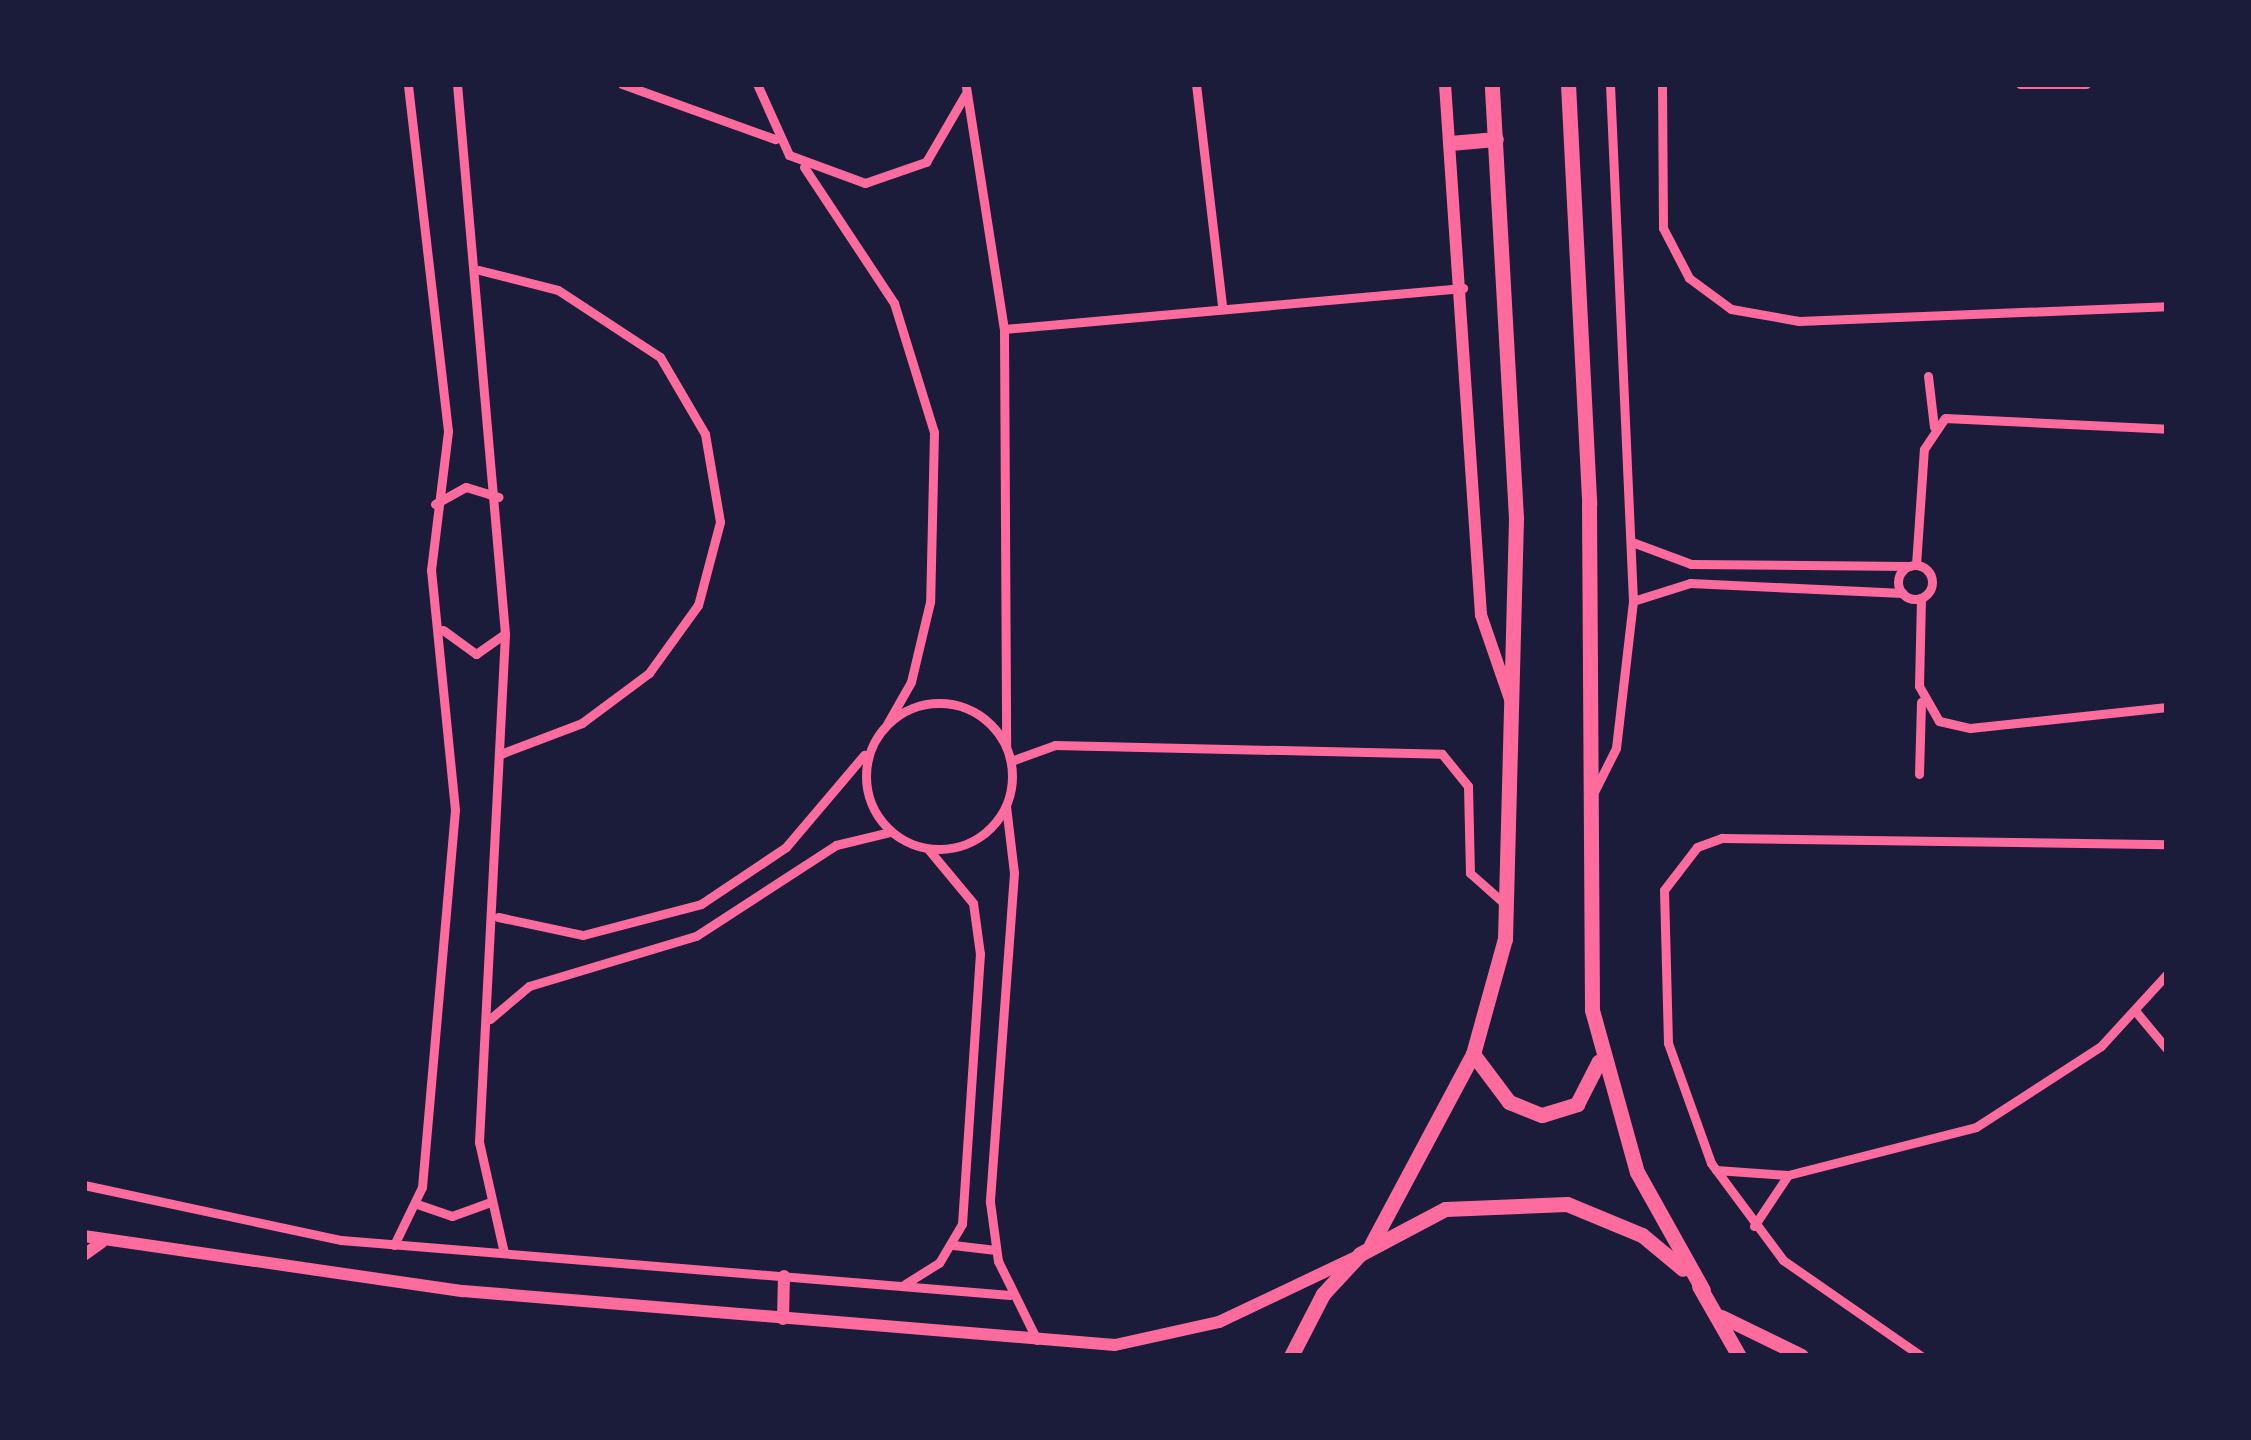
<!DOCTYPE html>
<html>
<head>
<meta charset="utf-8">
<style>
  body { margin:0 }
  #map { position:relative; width:2251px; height:1440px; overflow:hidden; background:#1b1b3a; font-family:Merriweather,serif }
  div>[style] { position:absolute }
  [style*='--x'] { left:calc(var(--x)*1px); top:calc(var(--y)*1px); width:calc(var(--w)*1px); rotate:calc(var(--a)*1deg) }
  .minor>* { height:9px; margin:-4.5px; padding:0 4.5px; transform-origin:4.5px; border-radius:4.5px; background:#ff6b9d }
  .minor>.ring { margin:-4.5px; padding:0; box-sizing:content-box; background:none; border:9px solid #ff6b9d; border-radius:50% }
  .tertiary>* { height:12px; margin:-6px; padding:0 6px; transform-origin:6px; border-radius:6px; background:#ff6b9d }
  .secondary>* { height:14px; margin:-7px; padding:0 7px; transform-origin:7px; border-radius:7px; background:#ff6b9d }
  .primary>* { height:15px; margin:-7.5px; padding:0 7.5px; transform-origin:7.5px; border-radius:7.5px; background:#ff6b9d }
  span { translate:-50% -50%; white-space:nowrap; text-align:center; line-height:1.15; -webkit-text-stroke:9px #1b1b3a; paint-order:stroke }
  .frame { position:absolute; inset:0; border:87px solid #1b1b3a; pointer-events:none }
</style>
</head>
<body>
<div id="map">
  <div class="minor">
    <div style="--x:457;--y:84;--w:552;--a:85.01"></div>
    <div style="--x:505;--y:634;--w:509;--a:92.93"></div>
    <div style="--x:479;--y:1142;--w:114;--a:77.3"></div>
    <div style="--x:622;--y:84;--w:163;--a:19.8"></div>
    <div style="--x:757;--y:84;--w:78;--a:65.7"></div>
    <div style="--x:789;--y:155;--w:81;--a:20.2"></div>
    <div style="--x:865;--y:183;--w:65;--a:-19"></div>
    <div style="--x:926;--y:162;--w:78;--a:-59.8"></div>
    <div style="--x:1196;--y:84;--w:224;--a:83.3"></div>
    <div style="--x:1662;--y:84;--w:144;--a:89.6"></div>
    <div style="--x:1663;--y:228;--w:56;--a:62.5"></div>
    <div style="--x:1689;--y:278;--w:52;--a:36.4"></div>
    <div style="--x:1731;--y:309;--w:69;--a:10"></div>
    <div style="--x:1799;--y:321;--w:368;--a:-2.3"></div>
    <div style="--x:2020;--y:84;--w:66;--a:0"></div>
    <div style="--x:966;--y:87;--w:245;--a:81.1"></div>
    <div style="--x:1004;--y:329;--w:417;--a:89.7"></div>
    <div style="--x:804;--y:167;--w:163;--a:56.5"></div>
    <div style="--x:894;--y:303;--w:135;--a:72.8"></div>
    <div style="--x:934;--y:432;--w:170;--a:91.3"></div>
    <div style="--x:930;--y:602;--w:82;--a:103.4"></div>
    <div style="--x:911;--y:682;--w:48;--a:119.7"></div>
    <div style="--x:479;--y:270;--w:81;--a:14.2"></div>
    <div style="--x:558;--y:290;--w:122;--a:33.3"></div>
    <div style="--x:660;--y:357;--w:89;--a:59.7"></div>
    <div style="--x:705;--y:434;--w:89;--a:80.3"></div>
    <div style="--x:720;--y:522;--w:86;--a:104.8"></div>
    <div style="--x:698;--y:605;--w:84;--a:125.8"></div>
    <div style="--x:649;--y:673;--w:84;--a:143.3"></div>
    <div style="--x:582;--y:723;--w:85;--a:159.2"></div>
    <div style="--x:1004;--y:329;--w:461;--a:-5.1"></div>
    <div style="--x:1928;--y:376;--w:51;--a:83.3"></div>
    <div style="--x:435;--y:504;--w:35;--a:-29"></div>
    <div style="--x:466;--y:487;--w:34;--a:17"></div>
    <div style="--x:1632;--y:542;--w:63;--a:20.4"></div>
    <div style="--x:1691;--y:564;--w:219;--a:0.5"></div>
    <div style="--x:1916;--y:565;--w:116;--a:-86.1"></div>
    <div style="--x:1924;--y:449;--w:37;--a:-56"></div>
    <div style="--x:1945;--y:418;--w:222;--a:2.8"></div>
    <div class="ring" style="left:1898px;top:565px;width:25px;height:25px"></div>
    <div style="--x:1921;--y:598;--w:88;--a:91.3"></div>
    <div style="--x:1919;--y:686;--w:40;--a:60.3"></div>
    <div style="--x:1939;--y:721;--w:32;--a:13"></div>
    <div style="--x:1970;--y:728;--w:198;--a:-6.1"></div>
    <div style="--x:1633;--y:601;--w:60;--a:-17.5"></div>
    <div style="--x:1690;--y:583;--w:213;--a:2.7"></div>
    <div style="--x:443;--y:630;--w:41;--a:36"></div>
    <div style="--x:476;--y:654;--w:35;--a:-35"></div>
    <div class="ring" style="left:866px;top:703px;width:137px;height:137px"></div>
    <div style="--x:1011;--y:761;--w:47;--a:-20"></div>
    <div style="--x:1055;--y:745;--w:387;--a:1.3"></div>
    <div style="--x:1442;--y:754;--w:41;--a:50.9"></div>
    <div style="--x:1468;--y:786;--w:87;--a:88.7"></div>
    <div style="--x:1470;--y:873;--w:48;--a:41.6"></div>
    <div style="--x:1919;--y:774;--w:72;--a:-88.4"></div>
    <div style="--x:1593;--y:794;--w:51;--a:-63.4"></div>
    <div style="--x:1616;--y:748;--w:148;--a:-83.4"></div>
    <div style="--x:1633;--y:601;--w:518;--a:-92.55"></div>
    <div style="--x:1006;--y:806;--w:67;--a:83.2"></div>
    <div style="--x:1014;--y:873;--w:330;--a:94.2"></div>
    <div style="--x:990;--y:1202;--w:60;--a:82.3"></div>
    <div style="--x:998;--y:1261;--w:88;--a:63.7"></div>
    <div style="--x:498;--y:917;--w:87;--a:12"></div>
    <div style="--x:583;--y:935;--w:122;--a:-14.7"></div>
    <div style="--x:701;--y:904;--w:102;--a:-33.8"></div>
    <div style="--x:786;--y:847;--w:121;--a:-49.7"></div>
    <div style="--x:2137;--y:1013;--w:47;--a:50.2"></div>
    <div style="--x:490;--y:1019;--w:51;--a:-40.2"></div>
    <div style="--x:529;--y:986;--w:174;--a:-16.7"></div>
    <div style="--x:696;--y:936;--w:167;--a:-33"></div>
    <div style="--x:836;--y:845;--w:56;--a:-13.5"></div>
    <div style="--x:1716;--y:1170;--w:72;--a:4"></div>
    <div style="--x:1788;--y:1175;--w:194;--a:-14.3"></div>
    <div style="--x:1976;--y:1127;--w:149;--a:-32.9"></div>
    <div style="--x:2101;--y:1046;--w:98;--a:-47.5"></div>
    <div style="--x:84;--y:1185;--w:263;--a:12.1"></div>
    <div style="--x:341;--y:1240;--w:671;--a:4.7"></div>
    <div style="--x:417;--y:1204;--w:37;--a:19"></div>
    <div style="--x:452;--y:1216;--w:38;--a:-20"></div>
    <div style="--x:1754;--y:1226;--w:61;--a:-56.3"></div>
    <div style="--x:394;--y:1245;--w:64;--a:-64.2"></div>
    <div style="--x:422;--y:1187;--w:378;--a:-85"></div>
    <div style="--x:455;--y:810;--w:241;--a:-95.7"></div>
    <div style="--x:431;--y:570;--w:140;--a:-83"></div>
    <div style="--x:448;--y:431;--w:349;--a:-96.6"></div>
    <div style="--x:953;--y:1245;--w:43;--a:6.6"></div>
    <div style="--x:905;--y:1284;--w:40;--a:-32"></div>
    <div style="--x:939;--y:1263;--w:45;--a:-59.5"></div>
    <div style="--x:962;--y:1224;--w:271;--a:-86.2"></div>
    <div style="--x:980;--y:954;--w:51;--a:-97.8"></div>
    <div style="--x:973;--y:903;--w:70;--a:-129.8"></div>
    <div style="--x:1921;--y:1356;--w:168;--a:-145.2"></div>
    <div style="--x:1783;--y:1260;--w:121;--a:-126.6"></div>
    <div style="--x:1711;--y:1163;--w:127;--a:-109.7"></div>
    <div style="--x:1668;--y:1043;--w:153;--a:-91.5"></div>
    <div style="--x:1664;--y:890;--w:54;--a:-52.5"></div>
    <div style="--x:1697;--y:847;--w:27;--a:-20"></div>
    <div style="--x:1722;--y:838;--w:445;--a:0.8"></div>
  </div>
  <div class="tertiary">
    <div style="--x:1445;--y:84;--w:532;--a:86.12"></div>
    <div style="--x:1481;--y:615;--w:95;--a:71"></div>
    <div style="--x:84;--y:1236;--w:383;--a:8.3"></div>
    <div style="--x:463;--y:1291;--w:654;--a:4.73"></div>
    <div style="--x:1115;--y:1345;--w:107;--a:-12.5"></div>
    <div style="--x:1219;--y:1322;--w:149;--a:-25.4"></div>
    <div style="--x:84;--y:1255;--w:22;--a:-36"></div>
    <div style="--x:783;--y:1319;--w:43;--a:-88.7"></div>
  </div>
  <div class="secondary">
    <div style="--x:1722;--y:1317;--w:89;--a:26"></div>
  </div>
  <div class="primary">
    <div style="--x:1568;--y:84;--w:421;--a:87.1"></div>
    <div style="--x:1589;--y:504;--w:506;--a:89.66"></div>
    <div style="--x:1592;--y:1010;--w:168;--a:74.5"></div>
    <div style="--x:1637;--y:1172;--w:135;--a:60.8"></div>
    <div style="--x:1450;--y:143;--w:46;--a:-5"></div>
    <div style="--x:1473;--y:1054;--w:60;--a:53.1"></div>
    <div style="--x:1509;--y:1102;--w:35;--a:22"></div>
    <div style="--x:1542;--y:1115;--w:37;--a:-17"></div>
    <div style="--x:1577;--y:1104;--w:48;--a:-62.9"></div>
    <div style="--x:1371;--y:1245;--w:217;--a:-61.9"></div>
    <div style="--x:1473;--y:1054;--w:119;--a:-74.5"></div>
    <div style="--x:1505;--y:939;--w:421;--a:-88.5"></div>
    <div style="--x:1516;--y:518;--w:435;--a:-93.2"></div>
    <div style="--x:1699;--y:1286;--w:81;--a:60.3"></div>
    <div style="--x:1291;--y:1356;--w:70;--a:-62.7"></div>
    <div style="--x:1323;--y:1294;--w:54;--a:-47.2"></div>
    <div style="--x:1360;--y:1254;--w:96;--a:-27.9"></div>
    <div style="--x:1445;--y:1209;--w:122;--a:-2.3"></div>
    <div style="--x:1567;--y:1204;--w:81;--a:22.5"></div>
    <div style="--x:1642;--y:1235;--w:53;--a:39.7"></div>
  </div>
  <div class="frame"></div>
</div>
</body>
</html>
